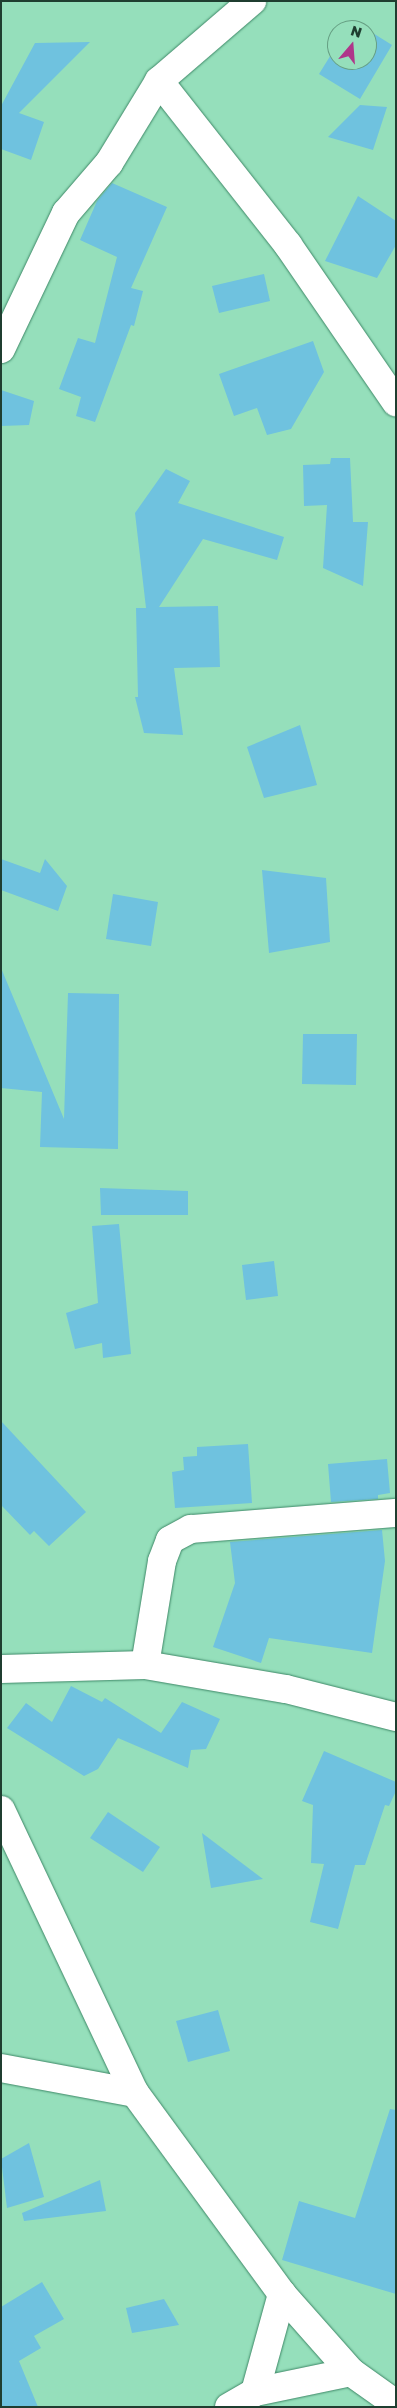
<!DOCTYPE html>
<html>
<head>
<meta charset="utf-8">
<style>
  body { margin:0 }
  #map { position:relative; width:397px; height:2408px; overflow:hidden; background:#95dfbb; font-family:"Golos Text",sans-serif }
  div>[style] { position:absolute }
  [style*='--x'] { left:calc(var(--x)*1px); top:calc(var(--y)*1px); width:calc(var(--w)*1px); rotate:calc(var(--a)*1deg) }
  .building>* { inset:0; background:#6fc2df }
  .roads { filter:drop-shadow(0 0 1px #3e8867) drop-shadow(0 0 1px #3e8867) }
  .minor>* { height:28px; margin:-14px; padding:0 14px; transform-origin:14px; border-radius:14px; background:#fff }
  span { translate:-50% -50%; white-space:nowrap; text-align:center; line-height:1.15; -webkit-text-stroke:4px #95dfbb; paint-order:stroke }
  .frame { position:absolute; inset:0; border:2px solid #1f3e30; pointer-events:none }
  .north { position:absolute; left:327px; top:20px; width:50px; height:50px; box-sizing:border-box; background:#95dfbb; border:1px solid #669f83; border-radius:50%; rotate:18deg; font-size:14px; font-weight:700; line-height:20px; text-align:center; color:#1f3e30 }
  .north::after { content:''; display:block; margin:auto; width:18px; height:22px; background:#af368a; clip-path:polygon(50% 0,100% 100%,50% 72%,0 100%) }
</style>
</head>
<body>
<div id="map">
  <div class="building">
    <div style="clip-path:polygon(352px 20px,392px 45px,360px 99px,319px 74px,337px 45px,337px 60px,367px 60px,367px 30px,346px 30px)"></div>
    <div style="clip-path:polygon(90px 42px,19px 113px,44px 122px,31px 160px,1px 149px,1px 106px,35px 43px)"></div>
    <div style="clip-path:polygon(360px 105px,387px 107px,373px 150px,328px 137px)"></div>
    <div style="clip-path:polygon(112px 183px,167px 207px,131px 288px,143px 291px,134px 326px,131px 325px,95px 422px,76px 416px,81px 397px,59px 389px,78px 338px,95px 343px,117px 257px,80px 240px,97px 201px)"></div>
    <div style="clip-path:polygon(358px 196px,396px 221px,396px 245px,377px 278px,325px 261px)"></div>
    <div style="clip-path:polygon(264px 274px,270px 301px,219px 313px,212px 286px)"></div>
    <div style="clip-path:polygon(313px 341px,324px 372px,291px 429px,267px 435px,257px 408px,234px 416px,219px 374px)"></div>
    <div style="clip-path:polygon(1px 390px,34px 401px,29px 425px,1px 426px)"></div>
    <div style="clip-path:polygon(331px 458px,350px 458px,353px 522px,368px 522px,363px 586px,323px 568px,327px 505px,304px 506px,303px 465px,330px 464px)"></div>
    <div style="clip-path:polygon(166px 469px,190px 481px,178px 503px,284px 537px,277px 560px,203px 539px,159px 607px,218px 606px,220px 667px,174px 668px,183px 735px,144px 733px,135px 697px,138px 697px,136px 608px,146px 608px,135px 513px)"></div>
    <div style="clip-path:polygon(300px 725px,317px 785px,264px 798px,247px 747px)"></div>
    <div style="clip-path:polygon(1px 859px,40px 873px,45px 859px,67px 886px,58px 911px,1px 890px)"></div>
    <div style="clip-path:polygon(262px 870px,326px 878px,330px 942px,269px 953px)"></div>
    <div style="clip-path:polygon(113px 894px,158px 902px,151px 946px,106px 939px)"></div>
    <div style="clip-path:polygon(1px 968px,64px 1119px,68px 993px,119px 994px,118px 1149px,40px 1147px,42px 1092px,1px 1088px)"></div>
    <div style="clip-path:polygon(303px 1034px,357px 1034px,356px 1085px,302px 1084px)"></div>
    <div style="clip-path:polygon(100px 1188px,188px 1191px,188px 1215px,101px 1215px)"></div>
    <div style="clip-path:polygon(119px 1224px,131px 1354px,103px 1358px,102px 1343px,75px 1349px,66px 1313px,98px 1303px,92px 1226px)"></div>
    <div style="clip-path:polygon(274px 1261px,278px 1296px,246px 1300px,242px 1265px)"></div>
    <div style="clip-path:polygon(1px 1421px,86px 1512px,49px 1546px,34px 1531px,30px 1535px,1px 1505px)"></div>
    <div style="clip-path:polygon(248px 1444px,252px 1503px,175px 1508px,172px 1472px,184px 1470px,183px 1457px,197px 1456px,197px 1447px)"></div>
    <div style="clip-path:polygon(387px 1459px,390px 1493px,378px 1495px,378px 1499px,331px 1502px,328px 1464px)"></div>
    <div style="clip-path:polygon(382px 1530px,385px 1561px,372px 1653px,269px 1638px,261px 1663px,213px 1647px,235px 1583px,230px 1542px)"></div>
    <div style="clip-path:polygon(71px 1686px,102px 1702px,105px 1698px,161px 1733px,182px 1702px,220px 1719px,206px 1749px,191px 1750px,188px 1768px,118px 1738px,98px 1769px,84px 1776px,7px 1728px,26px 1703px,52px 1722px)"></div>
    <div style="clip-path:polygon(324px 1751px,396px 1782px,396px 1791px,389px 1806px,385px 1805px,365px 1865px,355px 1865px,338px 1929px,310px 1922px,324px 1864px,311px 1863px,313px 1805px,302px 1801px)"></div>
    <div style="clip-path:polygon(108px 1812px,160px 1847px,143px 1872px,90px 1838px)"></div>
    <div style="clip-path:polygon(202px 1833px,263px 1879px,211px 1888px)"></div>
    <div style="clip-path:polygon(218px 2010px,230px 2051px,188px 2062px,176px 2021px)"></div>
    <div style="clip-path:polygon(390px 2109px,396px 2110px,396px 2294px,282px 2260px,299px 2201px,355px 2218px)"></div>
    <div style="clip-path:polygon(29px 2143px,44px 2197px,7px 2208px,1px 2159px)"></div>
    <div style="clip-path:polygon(100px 2180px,106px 2211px,24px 2221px,22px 2213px)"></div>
    <div style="clip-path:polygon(42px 2282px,64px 2319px,34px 2336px,41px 2348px,19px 2361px,38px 2407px,1px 2407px,1px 2307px)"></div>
    <div style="clip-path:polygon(164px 2299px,179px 2325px,132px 2333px,126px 2308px)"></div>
  </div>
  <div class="roads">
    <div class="minor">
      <div style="--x:159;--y:81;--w:209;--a:51.8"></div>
      <div style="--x:288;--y:245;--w:191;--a:55.5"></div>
      <div style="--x:1;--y:349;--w:151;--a:-64.5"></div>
      <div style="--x:66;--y:213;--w:66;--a:-49.3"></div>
      <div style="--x:109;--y:163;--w:96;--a:-58.6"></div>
      <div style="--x:159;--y:81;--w:123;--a:-40.7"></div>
      <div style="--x:145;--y:1665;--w:105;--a:-80.7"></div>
      <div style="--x:162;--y:1561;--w:22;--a:-69"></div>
      <div style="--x:170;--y:1540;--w:24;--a:-28"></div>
      <div style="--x:191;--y:1529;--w:206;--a:-4.5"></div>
      <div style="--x:1;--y:1669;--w:144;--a:-1.6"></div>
      <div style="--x:145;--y:1665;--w:143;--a:9.7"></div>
      <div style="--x:286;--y:1689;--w:114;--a:14.3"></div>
      <div style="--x:1;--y:1810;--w:313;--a:64.7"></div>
      <div style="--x:135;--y:2093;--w:249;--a:53.8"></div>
      <div style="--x:282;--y:2294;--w:104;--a:48.5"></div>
      <div style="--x:351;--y:2372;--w:55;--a:35.4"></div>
      <div style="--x:1;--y:2068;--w:136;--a:10.6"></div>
      <div style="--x:255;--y:2392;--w:102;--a:-74.6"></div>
      <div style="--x:229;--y:2407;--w:30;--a:-30"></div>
      <div style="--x:255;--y:2392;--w:98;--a:-11.8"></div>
    </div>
  </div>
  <div class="frame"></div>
  <div class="north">N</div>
</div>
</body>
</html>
